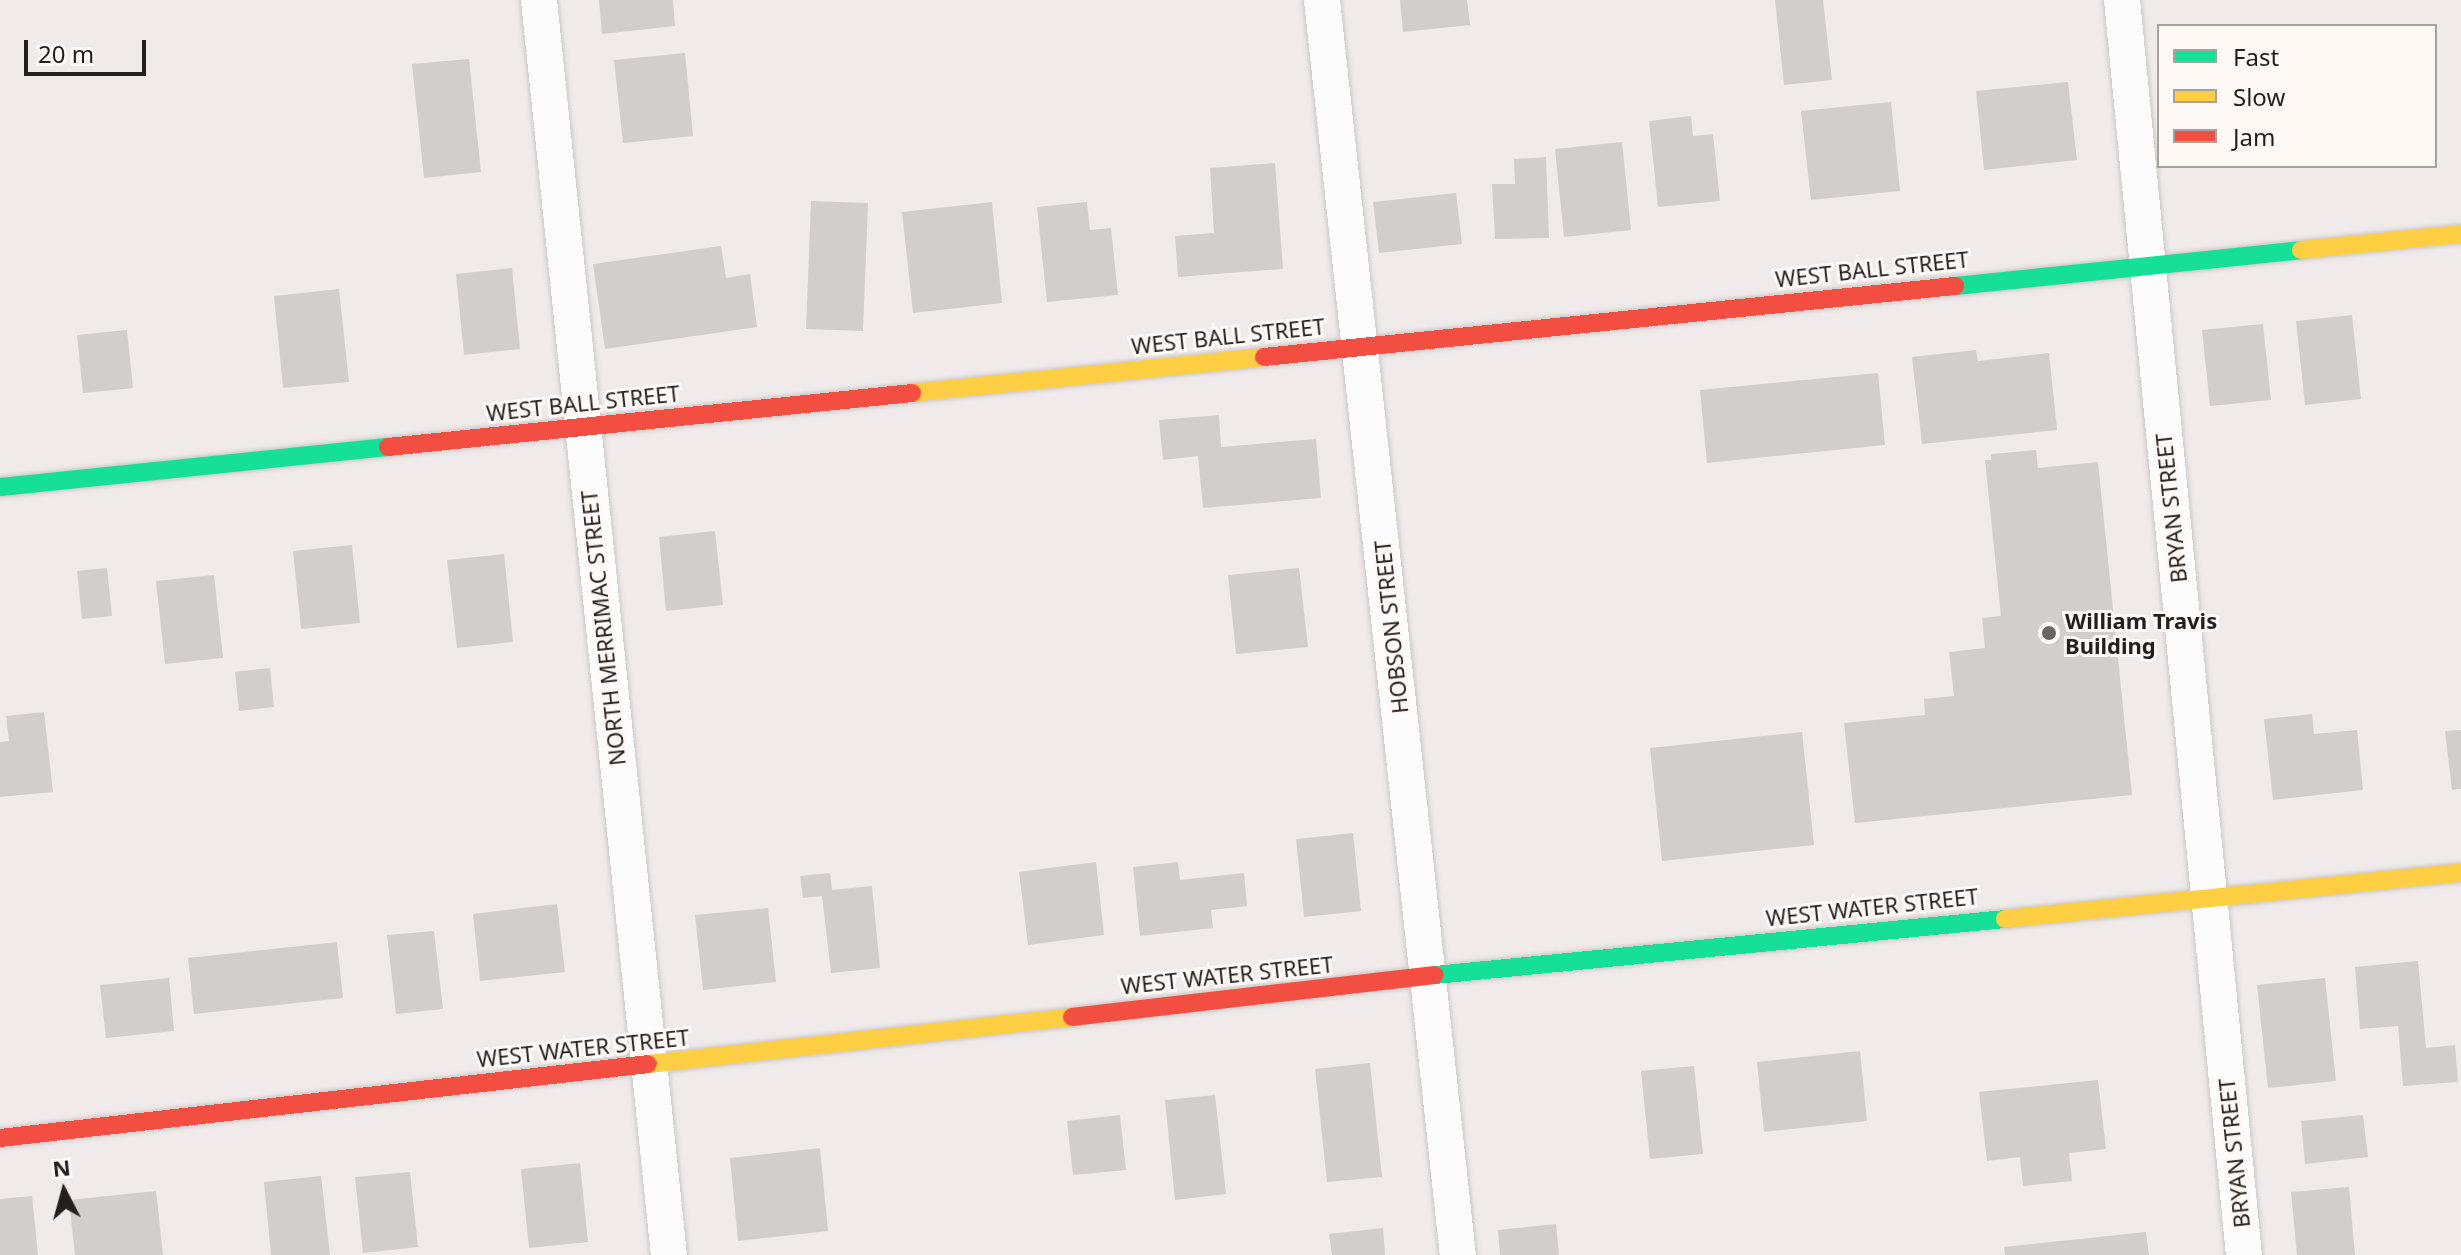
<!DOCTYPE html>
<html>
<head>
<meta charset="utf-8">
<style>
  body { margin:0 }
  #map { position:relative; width:2461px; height:1255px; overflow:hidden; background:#f0ebea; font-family:"Noto Sans",sans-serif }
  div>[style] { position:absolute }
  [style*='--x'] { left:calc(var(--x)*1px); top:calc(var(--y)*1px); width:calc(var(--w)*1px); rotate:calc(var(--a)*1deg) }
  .building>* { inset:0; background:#d2cecd }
  .roads { filter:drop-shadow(0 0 2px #cac6c5) drop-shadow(0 0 2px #cac6c5) }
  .street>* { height:36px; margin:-18px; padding:0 18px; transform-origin:18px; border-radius:18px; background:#fdfcfc }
  .fast>* { height:18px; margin:-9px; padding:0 9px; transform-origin:9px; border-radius:9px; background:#16e098 }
  .slow>* { height:18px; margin:-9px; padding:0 9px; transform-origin:9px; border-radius:9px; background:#ffcf43 }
  .jam>* { height:18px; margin:-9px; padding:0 9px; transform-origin:9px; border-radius:9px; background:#f24e42 }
  .dots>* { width:22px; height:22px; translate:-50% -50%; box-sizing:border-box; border:4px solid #fff9f6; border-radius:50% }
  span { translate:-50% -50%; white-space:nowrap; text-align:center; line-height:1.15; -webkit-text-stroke:6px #fff9f6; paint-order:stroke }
  .street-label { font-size:22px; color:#231f1e }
  .poi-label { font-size:22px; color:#231f1e; font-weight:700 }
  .left { translate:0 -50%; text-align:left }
  .legend { position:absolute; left:2157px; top:24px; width:280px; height:144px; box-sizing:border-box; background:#fff9f6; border:2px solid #a7a2a0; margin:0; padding:10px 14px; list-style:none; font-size:24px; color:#231f1e }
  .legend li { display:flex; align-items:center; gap:16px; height:40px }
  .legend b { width:40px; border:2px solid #a7a2a0 }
  .north { position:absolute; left:24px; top:1151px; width:80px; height:80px; -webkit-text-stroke:6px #fff9f6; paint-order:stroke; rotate:354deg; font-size:22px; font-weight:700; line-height:32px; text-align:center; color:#231f1e }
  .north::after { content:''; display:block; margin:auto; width:28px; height:36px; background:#231f1e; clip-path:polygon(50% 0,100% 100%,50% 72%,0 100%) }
  .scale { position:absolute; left:24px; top:40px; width:122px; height:36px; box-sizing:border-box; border:4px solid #231f1e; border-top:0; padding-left:10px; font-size:24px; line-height:28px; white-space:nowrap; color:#231f1e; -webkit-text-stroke:6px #fff9f6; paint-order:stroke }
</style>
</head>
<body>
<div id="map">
  <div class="building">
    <div style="clip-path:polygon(599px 0,673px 0,675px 26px,602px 34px)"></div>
    <div style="clip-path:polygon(1400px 0,1467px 0,1470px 25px,1403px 32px)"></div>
    <div style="clip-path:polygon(1775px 0,1823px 0,1832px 80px,1784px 85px)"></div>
    <div style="clip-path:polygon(685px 53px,693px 136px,623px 143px,614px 60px)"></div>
    <div style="clip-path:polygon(469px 59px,481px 172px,424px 178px,412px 64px)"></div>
    <div style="clip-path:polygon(2068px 82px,2077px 160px,1984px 170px,1976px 91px)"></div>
    <div style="clip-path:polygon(1891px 102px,1900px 191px,1811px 200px,1801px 111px)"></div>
    <div style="clip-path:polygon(1691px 116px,1693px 136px,1713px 134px,1720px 201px,1658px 207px,1649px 121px)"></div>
    <div style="clip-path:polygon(1622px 142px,1631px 230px,1564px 237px,1555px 149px)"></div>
    <div style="clip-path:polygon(1546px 157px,1549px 238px,1495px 239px,1492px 184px,1515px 184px,1514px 159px)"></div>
    <div style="clip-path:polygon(1275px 163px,1283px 269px,1178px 277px,1175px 236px,1214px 233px,1210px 168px)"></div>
    <div style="clip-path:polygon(1456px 193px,1462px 244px,1379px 253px,1373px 202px)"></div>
    <div style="clip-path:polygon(811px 201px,868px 203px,863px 331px,806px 329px)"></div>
    <div style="clip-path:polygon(992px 202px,1002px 303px,913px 313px,902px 212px)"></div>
    <div style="clip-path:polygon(1087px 202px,1090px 230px,1111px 228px,1118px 295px,1047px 302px,1037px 207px)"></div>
    <div style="clip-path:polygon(721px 246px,726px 278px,750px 274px,757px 327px,605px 349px,593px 264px)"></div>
    <div style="clip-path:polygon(512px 268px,520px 349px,464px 355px,456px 274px)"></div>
    <div style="clip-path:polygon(339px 289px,349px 382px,283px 388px,274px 296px)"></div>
    <div style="clip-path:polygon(2352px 315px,2361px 399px,2305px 405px,2296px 321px)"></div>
    <div style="clip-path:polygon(2263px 324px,2271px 400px,2210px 406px,2202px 330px)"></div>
    <div style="clip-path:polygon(127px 330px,133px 388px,83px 393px,77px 335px)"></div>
    <div style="clip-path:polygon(1976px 350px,1978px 361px,2049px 353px,2057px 430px,1922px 444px,1912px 357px)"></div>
    <div style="clip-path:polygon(1878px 373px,1885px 445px,1707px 463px,1700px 390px)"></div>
    <div style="clip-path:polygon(1219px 415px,1221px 447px,1316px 439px,1321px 498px,1203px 508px,1198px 456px,1163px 460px,1159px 420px)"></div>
    <div style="clip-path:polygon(2036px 450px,2038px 468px,2098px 462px,2132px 795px,1855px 823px,1844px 723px,1925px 715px,1924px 699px,1954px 696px,1949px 652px,1985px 648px,1982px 618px,2001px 616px,1985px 460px,1991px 460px,1991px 454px)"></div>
    <div style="clip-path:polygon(715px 531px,723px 605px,666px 611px,659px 537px)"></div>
    <div style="clip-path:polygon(352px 545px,360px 623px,301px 629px,293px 551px)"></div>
    <div style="clip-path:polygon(504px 554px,513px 642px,457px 648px,447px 560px)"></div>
    <div style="clip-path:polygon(107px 568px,112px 616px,82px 619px,77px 571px)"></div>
    <div style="clip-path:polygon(1299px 568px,1308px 647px,1236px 654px,1228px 575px)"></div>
    <div style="clip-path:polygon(214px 575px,223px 658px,165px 664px,156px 581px)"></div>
    <div style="clip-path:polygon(270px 668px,274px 707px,239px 711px,235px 672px)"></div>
    <div style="clip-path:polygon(44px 712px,53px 792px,0 797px,0 742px,9px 741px,6px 716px)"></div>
    <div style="clip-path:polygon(2312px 714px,2314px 734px,2357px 730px,2363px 790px,2273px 800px,2264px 719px)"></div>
    <div style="clip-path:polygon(2461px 730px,2461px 789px,2452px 790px,2445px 731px)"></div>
    <div style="clip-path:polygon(1802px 732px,1814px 845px,1662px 861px,1650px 748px)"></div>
    <div style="clip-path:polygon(1353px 833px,1361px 911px,1304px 917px,1296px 839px)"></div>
    <div style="clip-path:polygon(1096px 862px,1104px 935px,1028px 945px,1019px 872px)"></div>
    <div style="clip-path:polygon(1178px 862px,1180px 880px,1244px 873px,1247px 906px,1211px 910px,1213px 928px,1140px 936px,1133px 867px)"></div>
    <div style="clip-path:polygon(830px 873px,832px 890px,872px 886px,880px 968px,831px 973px,822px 896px,803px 898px,800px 876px)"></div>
    <div style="clip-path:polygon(557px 904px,565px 972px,480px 981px,473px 914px)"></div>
    <div style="clip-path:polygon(768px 908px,776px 982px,703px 990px,695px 915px)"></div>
    <div style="clip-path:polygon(434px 931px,443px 1009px,396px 1014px,387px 935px)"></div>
    <div style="clip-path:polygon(337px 942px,343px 998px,194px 1014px,188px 958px)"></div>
    <div style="clip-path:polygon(2418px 961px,2426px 1048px,2455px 1045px,2458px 1082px,2403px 1086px,2398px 1026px,2360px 1029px,2355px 967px)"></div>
    <div style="clip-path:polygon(169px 978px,174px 1031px,106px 1038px,100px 985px)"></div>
    <div style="clip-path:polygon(2325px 978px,2336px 1081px,2268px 1088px,2257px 985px)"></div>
    <div style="clip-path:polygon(1860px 1051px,1867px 1121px,1764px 1132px,1757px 1062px)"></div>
    <div style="clip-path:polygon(1370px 1063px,1382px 1177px,1327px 1182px,1315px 1069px)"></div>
    <div style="clip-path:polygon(1694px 1066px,1703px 1154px,1650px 1159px,1641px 1071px)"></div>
    <div style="clip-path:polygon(2098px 1080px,2106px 1149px,2069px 1153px,2072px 1181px,2023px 1186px,2020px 1157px,1987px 1161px,1979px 1092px)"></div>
    <div style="clip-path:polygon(1215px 1095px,1226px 1194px,1175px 1200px,1165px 1100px)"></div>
    <div style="clip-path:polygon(1120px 1115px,1126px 1170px,1073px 1175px,1067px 1121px)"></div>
    <div style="clip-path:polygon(2363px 1115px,2368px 1157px,2305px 1164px,2301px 1121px)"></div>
    <div style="clip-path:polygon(820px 1148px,828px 1231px,738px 1241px,730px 1158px)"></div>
    <div style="clip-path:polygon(580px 1163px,588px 1242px,529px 1248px,521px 1169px)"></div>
    <div style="clip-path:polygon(410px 1172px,418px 1247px,363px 1253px,355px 1177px)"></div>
    <div style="clip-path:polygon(321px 1176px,330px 1255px,271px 1255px,264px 1182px)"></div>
    <div style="clip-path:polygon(2349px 1187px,2355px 1255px,2297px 1255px,2291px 1192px)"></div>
    <div style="clip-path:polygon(156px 1191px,163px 1255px,75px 1255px,69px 1200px)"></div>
    <div style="clip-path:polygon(32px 1196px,38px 1255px,0 1255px,0 1199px)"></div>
    <div style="clip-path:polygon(1556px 1224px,1559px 1255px,1500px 1255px,1498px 1230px)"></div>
    <div style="clip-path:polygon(1383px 1228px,1385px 1255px,1332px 1255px,1329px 1234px)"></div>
    <div style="clip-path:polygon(2146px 1232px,2149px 1255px,2005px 1255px,2004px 1247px)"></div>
  </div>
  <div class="roads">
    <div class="street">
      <div style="--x:539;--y:0;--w:1262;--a:84.09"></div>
      <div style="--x:1322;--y:0;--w:1262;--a:83.82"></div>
      <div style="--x:2122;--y:0;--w:1261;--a:84.45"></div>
    </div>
    <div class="fast">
      <div style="--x:1955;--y:286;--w:348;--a:-5.9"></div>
      <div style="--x:0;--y:487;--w:390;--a:-5.9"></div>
      <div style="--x:1435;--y:975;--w:573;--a:-5.61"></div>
    </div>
    <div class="slow">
      <div style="--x:2301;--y:250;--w:161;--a:-5.7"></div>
      <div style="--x:912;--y:393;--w:354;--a:-5.8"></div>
      <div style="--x:2005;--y:919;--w:458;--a:-5.8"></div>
      <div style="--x:648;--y:1064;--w:427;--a:-6.3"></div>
    </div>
    <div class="jam">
      <div style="--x:1264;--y:357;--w:695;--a:-5.87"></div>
      <div style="--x:388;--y:447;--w:527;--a:-5.88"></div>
      <div style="--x:1072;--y:1017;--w:365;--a:-6.6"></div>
      <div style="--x:0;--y:1138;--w:652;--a:-6.51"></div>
    </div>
  </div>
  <div class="dots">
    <div style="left:2049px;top:633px;background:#6b6665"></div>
  </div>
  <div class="street-label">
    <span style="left:1872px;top:269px;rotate:-6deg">WEST BALL STREET</span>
    <span style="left:1228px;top:336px;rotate:-6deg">WEST BALL STREET</span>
    <span style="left:583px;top:403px;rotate:-6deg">WEST BALL STREET</span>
    <span style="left:2171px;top:508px;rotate:-96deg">BRYAN STREET</span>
    <span style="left:1391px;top:627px;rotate:-96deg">HOBSON STREET</span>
    <span style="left:603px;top:628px;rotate:-96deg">NORTH MERRIMAC STREET</span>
    <span style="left:1872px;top:907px;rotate:-6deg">WEST WATER STREET</span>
    <span style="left:1227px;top:975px;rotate:-6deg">WEST WATER STREET</span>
    <span style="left:583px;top:1048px;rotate:-6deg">WEST WATER STREET</span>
    <span style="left:2234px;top:1153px;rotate:-96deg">BRYAN STREET</span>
  </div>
  <div class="poi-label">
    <span class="left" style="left:2065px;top:633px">William Travis<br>Building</span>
  </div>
  <ul class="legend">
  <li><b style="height:10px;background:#16e098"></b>Fast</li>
  <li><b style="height:10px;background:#ffcf43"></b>Slow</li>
  <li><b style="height:10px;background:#f24e42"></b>Jam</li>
  </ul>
  <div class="north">N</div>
  <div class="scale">20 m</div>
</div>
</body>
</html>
